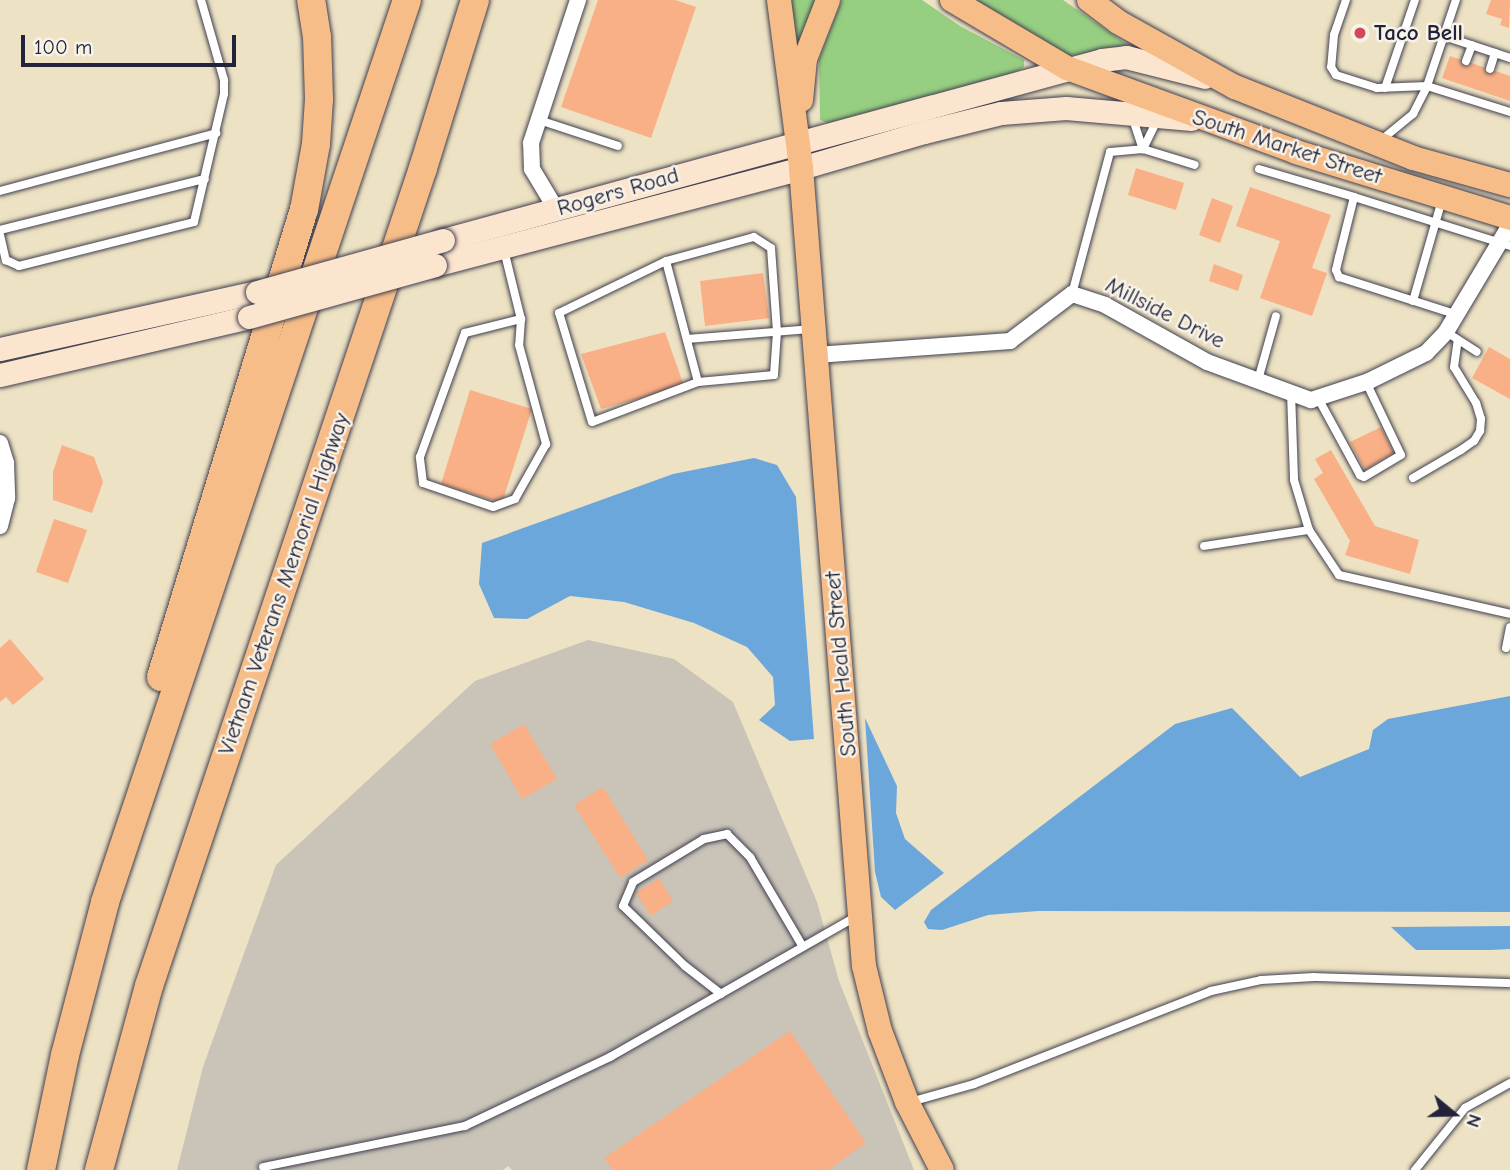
<!DOCTYPE html>
<html>
<head>
<meta charset="utf-8">
<style>
  body { margin:0 }
  #map { position:relative; width:1510px; height:1170px; overflow:hidden; background:#ede2c3; font-family:"Comic Neue",sans-serif }
  div>[style] { position:absolute }
  [style*='--x'] { left:calc(var(--x)*1px); top:calc(var(--y)*1px); width:calc(var(--w)*1px); rotate:calc(var(--a)*1deg) }
  .industrial>* { inset:0; background:#c9c3b8 }
  .green>* { inset:0; background:#97cf82 }
  .water>* { inset:0; background:#6ca7dc }
  .building>* { inset:0; background:#fab086 }
  .roads { filter:drop-shadow(0 0 2px #403f4f) drop-shadow(0 0 2px #403f4f) }
  .lane>* { height:8px; margin:-4px; padding:0 4px; transform-origin:4px; border-radius:4px; background:#fff }
  .street>* { height:16px; margin:-8px; padding:0 8px; transform-origin:8px; border-radius:8px; background:#fff }
  .secondary>* { height:23px; margin:-11.5px; padding:0 11.5px; transform-origin:11.5px; border-radius:11.5px; background:#fce5cf }
  .primary>* { height:24px; margin:-12px; padding:0 12px; transform-origin:12px; border-radius:12px; background:#f7bd88 }
  .highway>* { height:28px; margin:-14px; padding:0 14px; transform-origin:14px; border-radius:14px; background:#f7bd88 }
  .bridges { filter:drop-shadow(0 0 2px #403f4f) drop-shadow(0 0 2px #403f4f) }
  .secondary-bridge>* { height:23px; margin:-11.5px; padding:0 11.5px; transform-origin:11.5px; border-radius:11.5px; background:#fce5cf }
  .dots>* { width:19px; height:19px; translate:-50% -50%; box-sizing:border-box; border:4px solid #f7f3e8; border-radius:50% }
  span { translate:-50% -50%; white-space:nowrap; text-align:center; line-height:1.15; -webkit-text-stroke:5px #f7f3e8; paint-order:stroke }
  .poi-label { font-size:23px; color:#22223b; font-weight:700 }
  .left { translate:0 -50%; text-align:left }
  .street-label { font-size:23px; color:#22223b }
  .north { position:absolute; left:1419px; top:1079px; width:70px; height:70px; -webkit-text-stroke:5px #f7f3e8; paint-order:stroke; rotate:109deg; font-size:19px; font-weight:700; line-height:28px; text-align:center; color:#22223b }
  .north::after { content:''; display:block; margin:auto; width:24px; height:32px; background:#22223b; clip-path:polygon(50% 0,100% 100%,50% 72%,0 100%) }
  .scale { position:absolute; left:21px; top:35px; width:215px; height:32px; box-sizing:border-box; border:4px solid #22223b; border-top:0; padding-left:9px; font-size:21px; line-height:24px; white-space:nowrap; color:#22223b; -webkit-text-stroke:5px #f7f3e8; paint-order:stroke }
</style>
</head>
<body>
<div id="map">
  <div class="industrial">
    <div style="clip-path:polygon(588px 640px,674px 659px,733px 702px,817px 902px,839px 981px,914px 1170px,512px 1170px,508px 1166px,503px 1170px,177px 1170px,203px 1067px,276px 865px,475px 681px)"></div>
  </div>
  <div class="green">
    <div style="clip-path:polygon(791px 0,818px 0,802px 42px,794px 41px)"></div>
    <div style="clip-path:polygon(842px 0,922px 0,960px 26px,1024px 60px,1024px 67px,1014px 73px,828px 123px,820px 120px,819px 59px)"></div>
    <div style="clip-path:polygon(976px 0,1063px 0,1128px 45px,1070px 56px)"></div>
  </div>
  <div class="water">
    <div style="clip-path:polygon(754px 458px,777px 465px,796px 497px,814px 739px,790px 741px,759px 720px,775px 705px,773px 677px,747px 647px,694px 623px,624px 602px,570px 596px,527px 619px,494px 618px,479px 584px,482px 543px,673px 474px)"></div>
    <div style="clip-path:polygon(1510px 696px,1510px 912px,1038px 911px,988px 915px,942px 930px,928px 929px,924px 922px,931px 910px,1175px 724px,1232px 708px,1300px 777px,1369px 749px,1373px 730px,1388px 719px)"></div>
    <div style="clip-path:polygon(865px 718px,897px 786px,896px 813px,905px 839px,944px 873px,895px 910px,881px 897px,875px 872px)"></div>
    <div style="clip-path:polygon(1510px 926px,1510px 949px,1491px 950px,1416px 950px,1391px 927px)"></div>
  </div>
  <div class="building">
    <div style="clip-path:polygon(598px 0,675px 0,696px 7px,651px 138px,561px 107px)"></div>
    <div style="clip-path:polygon(1491px 0,1510px 0,1509px 28px,1500px 25px,1502px 19px,1486px 14px)"></div>
    <div style="clip-path:polygon(1450px 56px,1510px 76px,1510px 101px,1442px 78px)"></div>
    <div style="clip-path:polygon(1136px 168px,1184px 183px,1176px 210px,1128px 195px)"></div>
    <div style="clip-path:polygon(1250px 187px,1331px 215px,1312px 268px,1327px 273px,1312px 316px,1260px 298px,1280px 241px,1236px 226px)"></div>
    <div style="clip-path:polygon(1212px 198px,1233px 206px,1220px 243px,1199px 235px)"></div>
    <div style="clip-path:polygon(1214px 264px,1243px 275px,1238px 291px,1209px 281px)"></div>
    <div style="clip-path:polygon(763px 273px,769px 318px,705px 326px,700px 281px)"></div>
    <div style="clip-path:polygon(665px 332px,684px 386px,601px 409px,581px 354px)"></div>
    <div style="clip-path:polygon(1489px 347px,1510px 359px,1510px 399px,1472px 378px)"></div>
    <div style="clip-path:polygon(470px 390px,532px 409px,502px 503px,441px 484px)"></div>
    <div style="clip-path:polygon(1381px 427px,1394px 453px,1365px 470px,1350px 442px)"></div>
    <div style="clip-path:polygon(62px 445px,94px 457px,103px 482px,92px 513px,53px 500px,53px 472px)"></div>
    <div style="clip-path:polygon(1331px 450px,1375px 526px,1419px 540px,1410px 574px,1345px 555px,1350px 541px,1314px 479px,1323px 473px,1315px 459px)"></div>
    <div style="clip-path:polygon(54px 519px,87px 530px,68px 583px,36px 572px)"></div>
    <div style="clip-path:polygon(10px 639px,44px 679px,13px 705px,6px 697px,0 702px,0 648px)"></div>
    <div style="clip-path:polygon(524px 724px,557px 779px,522px 799px,490px 744px)"></div>
    <div style="clip-path:polygon(603px 787px,648px 860px,620px 878px,574px 805px)"></div>
    <div style="clip-path:polygon(659px 878px,673px 901px,651px 916px,636px 893px)"></div>
    <div style="clip-path:polygon(790px 1031px,866px 1143px,828px 1170px,613px 1170px,604px 1158px)"></div>
  </div>
  <div class="roads">
    <div class="lane">
      <div style="--x:1346;--y:0;--w:37;--a:109"></div>
      <div style="--x:1334;--y:35;--w:32;--a:95"></div>
      <div style="--x:1331;--y:67;--w:9;--a:58"></div>
      <div style="--x:1336;--y:75;--w:43;--a:17.6"></div>
      <div style="--x:1377;--y:88;--w:50;--a:-2.3"></div>
      <div style="--x:1427;--y:86;--w:87;--a:17.4"></div>
      <div style="--x:1444;--y:36;--w:70;--a:18.4"></div>
      <div style="--x:1466;--y:61;--w:17;--a:-69"></div>
      <div style="--x:1490;--y:69;--w:17;--a:-73"></div>
      <div style="--x:1385;--y:88;--w:93;--a:-71.2"></div>
      <div style="--x:1132;--y:116;--w:35;--a:72"></div>
      <div style="--x:1143;--y:149;--w:32;--a:-64"></div>
      <div style="--x:539;--y:120;--w:83;--a:18.2"></div>
      <div style="--x:1380;--y:141;--w:43;--a:-39.3"></div>
      <div style="--x:1413;--y:114;--w:31;--a:-63"></div>
      <div style="--x:1427;--y:86;--w:91;--a:-71.4"></div>
      <div style="--x:1259;--y:169;--w:99;--a:16.4"></div>
      <div style="--x:1354;--y:197;--w:62;--a:104"></div>
      <div style="--x:1339;--y:257;--w:13;--a:103"></div>
      <div style="--x:1336;--y:270;--w:8;--a:67"></div>
      <div style="--x:1339;--y:277;--w:122;--a:17.7"></div>
      <div style="--x:0;--y:191;--w:224;--a:-15"></div>
      <div style="--x:1354;--y:197;--w:164;--a:17.4"></div>
      <div style="--x:0;--y:230;--w:211;--a:-14"></div>
      <div style="--x:0;--y:235;--w:26;--a:77"></div>
      <div style="--x:6;--y:260;--w:14;--a:25"></div>
      <div style="--x:19;--y:266;--w:180;--a:-14.1"></div>
      <div style="--x:194;--y:222;--w:131;--a:-76.8"></div>
      <div style="--x:224;--y:94;--w:14;--a:-90"></div>
      <div style="--x:224;--y:80;--w:83;--a:-106"></div>
      <div style="--x:504;--y:250;--w:71;--a:76.2"></div>
      <div style="--x:521;--y:319;--w:26;--a:94"></div>
      <div style="--x:519;--y:345;--w:103;--a:74.7"></div>
      <div style="--x:546;--y:444;--w:63;--a:119.4"></div>
      <div style="--x:515;--y:499;--w:23;--a:160"></div>
      <div style="--x:493;--y:507;--w:74;--a:-161.1"></div>
      <div style="--x:423;--y:483;--w:26;--a:-97"></div>
      <div style="--x:420;--y:457;--w:132;--a:-70.1"></div>
      <div style="--x:465;--y:333;--w:58;--a:-14"></div>
      <div style="--x:666;--y:261;--w:125;--a:75.2"></div>
      <div style="--x:698;--y:382;--w:113;--a:159.3"></div>
      <div style="--x:592;--y:422;--w:114;--a:-106.8"></div>
      <div style="--x:559;--y:313;--w:119;--a:-25.9"></div>
      <div style="--x:666;--y:261;--w:91;--a:-15.3"></div>
      <div style="--x:754;--y:237;--w:20;--a:33"></div>
      <div style="--x:771;--y:248;--w:84;--a:85.9"></div>
      <div style="--x:777;--y:332;--w:43;--a:94"></div>
      <div style="--x:774;--y:375;--w:76;--a:174.7"></div>
      <div style="--x:1072;--y:294;--w:147;--a:-75"></div>
      <div style="--x:1110;--y:152;--w:33;--a:-5"></div>
      <div style="--x:1143;--y:149;--w:54;--a:17.1"></div>
      <div style="--x:1413;--y:301;--w:105;--a:-74"></div>
      <div style="--x:1454;--y:337;--w:27;--a:33"></div>
      <div style="--x:687;--y:339;--w:123;--a:-4.6"></div>
      <div style="--x:1258;--y:380;--w:66;--a:-74.3"></div>
      <div style="--x:1291;--y:392;--w:88;--a:88"></div>
      <div style="--x:1294;--y:480;--w:52;--a:73.3"></div>
      <div style="--x:1309;--y:530;--w:54;--a:56.3"></div>
      <div style="--x:1339;--y:575;--w:175;--a:12.8"></div>
      <div style="--x:1318;--y:398;--w:88;--a:61.4"></div>
      <div style="--x:1360;--y:475;--w:4;--a:27"></div>
      <div style="--x:1364;--y:477;--w:43;--a:-30.7"></div>
      <div style="--x:1401;--y:455;--w:81;--a:-115.6"></div>
      <div style="--x:1413;--y:478;--w:56;--a:-30.3"></div>
      <div style="--x:1461;--y:450;--w:16;--a:-35"></div>
      <div style="--x:1474;--y:441;--w:12;--a:-59"></div>
      <div style="--x:1480;--y:431;--w:12;--a:-85"></div>
      <div style="--x:1481;--y:419;--w:17;--a:-107"></div>
      <div style="--x:1476;--y:403;--w:42;--a:-121.4"></div>
      <div style="--x:1454;--y:367;--w:27;--a:-82"></div>
      <div style="--x:1204;--y:546;--w:106;--a:-8.7"></div>
      <div style="--x:1506;--y:648;--w:21;--a:-79"></div>
      <div style="--x:721;--y:994;--w:46;--a:-142.1"></div>
      <div style="--x:685;--y:966;--w:86;--a:-135.9"></div>
      <div style="--x:623;--y:906;--w:26;--a:-67"></div>
      <div style="--x:633;--y:882;--w:83;--a:-31.2"></div>
      <div style="--x:704;--y:839;--w:24;--a:-12"></div>
      <div style="--x:727;--y:834;--w:33;--a:45"></div>
      <div style="--x:750;--y:857;--w:104;--a:59.5"></div>
      <div style="--x:910;--y:1102;--w:66;--a:-15.7"></div>
      <div style="--x:974;--y:1084;--w:255;--a:-21.4"></div>
      <div style="--x:1211;--y:991;--w:51;--a:-12.4"></div>
      <div style="--x:1261;--y:980;--w:53;--a:-3.2"></div>
      <div style="--x:1314;--y:977;--w:196;--a:1.8"></div>
      <div style="--x:263;--y:1167;--w:206;--a:-11.5"></div>
      <div style="--x:465;--y:1126;--w:161;--a:-25.4"></div>
      <div style="--x:610;--y:1057;--w:282;--a:-29.7"></div>
      <div style="--x:1415;--y:1170;--w:80;--a:-51.1"></div>
      <div style="--x:1465;--y:1108;--w:51;--a:-29.1"></div>
    </div>
    <div class="street">
      <div style="--x:556;--y:209;--w:47;--a:-121"></div>
      <div style="--x:532;--y:169;--w:26;--a:-92"></div>
      <div style="--x:531;--y:143;--w:151;--a:-71.8"></div>
      <div style="--x:816;--y:355;--w:195;--a:-4.1"></div>
      <div style="--x:1010;--y:341;--w:78;--a:-37.2"></div>
      <div style="--x:1072;--y:294;--w:35;--a:18"></div>
      <div style="--x:1105;--y:305;--w:117;--a:29.2"></div>
      <div style="--x:1207;--y:362;--w:111;--a:20.1"></div>
      <div style="--x:1311;--y:400;--w:61;--a:-18.1"></div>
      <div style="--x:1369;--y:381;--w:64;--a:-26.2"></div>
      <div style="--x:1426;--y:353;--w:29;--a:-46"></div>
      <div style="--x:1446;--y:332;--w:125;--a:-59.1"></div>
      <div style="--x:0;--y:443;--w:21;--a:73"></div>
      <div style="--x:6;--y:463;--w:35;--a:88"></div>
      <div style="--x:7;--y:498;--w:29;--a:104"></div>
    </div>
    <div class="secondary">
      <div style="--x:443;--y:240;--w:683;--a:-15.28"></div>
      <div style="--x:1102;--y:60;--w:24;--a:-7"></div>
      <div style="--x:1126;--y:57;--w:81;--a:14.2"></div>
      <div style="--x:435;--y:265;--w:379;--a:-14.8"></div>
      <div style="--x:801;--y:168;--w:128;--a:-16.3"></div>
      <div style="--x:924;--y:132;--w:79;--a:-13.9"></div>
      <div style="--x:1001;--y:113;--w:65;--a:-4.4"></div>
      <div style="--x:1066;--y:108;--w:126;--a:5"></div>
      <div style="--x:0;--y:349;--w:263;--a:-12.5"></div>
      <div style="--x:0;--y:375;--w:256;--a:-13.1"></div>
    </div>
    <div class="primary">
      <div style="--x:779;--y:0;--w:169;--a:82.5"></div>
      <div style="--x:801;--y:168;--w:800;--a:85.49"></div>
      <div style="--x:864;--y:966;--w:67;--a:76.2"></div>
      <div style="--x:880;--y:1031;--w:76;--a:69.2"></div>
      <div style="--x:907;--y:1102;--w:76;--a:62.8"></div>
      <div style="--x:952;--y:0;--w:134;--a:30.6"></div>
      <div style="--x:1067;--y:68;--w:244;--a:20.1"></div>
      <div style="--x:1296;--y:152;--w:224;--a:17.1"></div>
      <div style="--x:1089;--y:0;--w:36;--a:37"></div>
      <div style="--x:1118;--y:22;--w:134;--a:29.1"></div>
      <div style="--x:1235;--y:87;--w:192;--a:21.7"></div>
      <div style="--x:1413;--y:158;--w:101;--a:15.6"></div>
      <div style="--x:801;--y:100;--w:41;--a:-84.4"></div>
      <div style="--x:805;--y:59;--w:63;--a:-68.7"></div>
    </div>
    <div class="highway">
      <div style="--x:161;--y:677;--w:488;--a:-73"></div>
      <div style="--x:304;--y:210;--w:67;--a:-79.7"></div>
      <div style="--x:316;--y:144;--w:45;--a:-86.2"></div>
      <div style="--x:319;--y:99;--w:62;--a:-91.8"></div>
      <div style="--x:317;--y:37;--w:37;--a:-99"></div>
      <div style="--x:41;--y:1170;--w:117;--a:-78.2"></div>
      <div style="--x:65;--y:1055;--w:158;--a:-75.3"></div>
      <div style="--x:105;--y:902;--w:951;--a:-71.49"></div>
      <div style="--x:99;--y:1170;--w:191;--a:-74.8"></div>
      <div style="--x:149;--y:986;--w:863;--a:-71.48"></div>
      <div style="--x:423;--y:168;--w:176;--a:-72.8"></div>
    </div>
  </div>
  <div class="bridges">
    <div class="secondary-bridge">
      <div style="--x:257;--y:292;--w:193;--a:-15.6"></div>
      <div style="--x:249;--y:317;--w:193;--a:-15.6"></div>
    </div>
  </div>
  <div class="dots">
    <div style="left:1360px;top:33px;background:#d1495b"></div>
  </div>
  <div class="poi-label">
    <span class="left" style="left:1374px;top:33px">Taco Bell</span>
  </div>
  <div class="street-label">
    <span style="left:1287px;top:147px;rotate:18deg">South Market Street</span>
    <span style="left:618px;top:192px;rotate:-16deg">Rogers Road</span>
    <span style="left:1165px;top:313px;rotate:27deg">Millside Drive</span>
    <span style="left:284px;top:584px;rotate:-71deg">Vietnam Veterans Memorial Highway</span>
    <span style="left:841px;top:664px;rotate:-95deg">South Heald Street</span>
  </div>
  <div class="north">N</div>
  <div class="scale">100 m</div>
</div>
</body>
</html>
